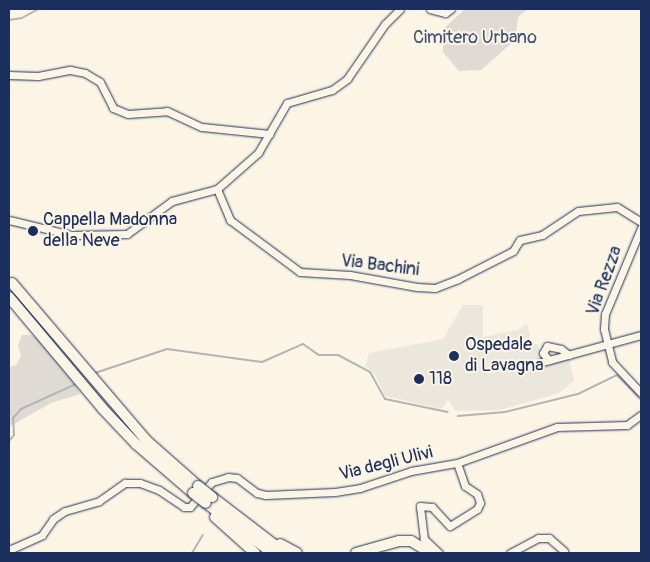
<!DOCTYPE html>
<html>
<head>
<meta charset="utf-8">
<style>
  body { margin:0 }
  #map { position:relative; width:650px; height:562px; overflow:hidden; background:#fcf5e5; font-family:Pangolin,sans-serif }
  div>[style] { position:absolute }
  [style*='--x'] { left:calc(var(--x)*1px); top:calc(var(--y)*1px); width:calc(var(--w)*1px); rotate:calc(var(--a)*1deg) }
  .built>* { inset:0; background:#ece7dc }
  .green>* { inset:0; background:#dfdbd4 }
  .stream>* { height:2px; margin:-1px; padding:0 1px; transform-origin:1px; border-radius:1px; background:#b2b4b8 }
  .roads { filter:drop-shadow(0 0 1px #1b2f5e) drop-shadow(0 0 1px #1b2f5e) }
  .minor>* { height:7px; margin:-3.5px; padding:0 3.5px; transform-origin:3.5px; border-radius:3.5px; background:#fcf5e5 }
  .highway>* { height:10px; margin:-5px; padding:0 5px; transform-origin:5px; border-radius:5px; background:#fcf5e5 }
  .bridges { filter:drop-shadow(0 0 1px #1b2f5e) drop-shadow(0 0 1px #1b2f5e) }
  .highway-bridge>* { height:10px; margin:-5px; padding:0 5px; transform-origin:5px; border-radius:5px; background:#fcf5e5 }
  .dots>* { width:14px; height:14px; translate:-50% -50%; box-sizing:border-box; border:2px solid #fcf5e5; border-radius:50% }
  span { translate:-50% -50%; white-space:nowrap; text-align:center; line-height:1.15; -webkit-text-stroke:4px #fcf5e5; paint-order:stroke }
  .park-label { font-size:18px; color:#425176 }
  .poi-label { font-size:18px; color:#1b2f5e }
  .left { translate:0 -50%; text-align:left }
  .street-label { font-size:18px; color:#1b2f5e }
  .frame { position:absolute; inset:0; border:10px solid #1b2f5e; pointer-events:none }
</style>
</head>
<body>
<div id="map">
  <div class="built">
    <div style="clip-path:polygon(463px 305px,483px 305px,483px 337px,518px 330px,527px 324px,532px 345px,538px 344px,543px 365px,569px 359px,574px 381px,559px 393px,500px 410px,456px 411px,448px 400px,442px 409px,385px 396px,374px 373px,365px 366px,369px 353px,443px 339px)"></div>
  </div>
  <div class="green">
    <div style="clip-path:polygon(465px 9px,528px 9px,518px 17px,515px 40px,481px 70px,459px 71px,443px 52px,443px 29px)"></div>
    <div style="clip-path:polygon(22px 335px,32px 335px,40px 341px,73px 380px,80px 394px,51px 403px,9px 427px,9px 367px,16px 365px,21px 356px,18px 345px)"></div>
  </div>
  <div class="stream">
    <div style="--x:9;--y:20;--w:13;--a:-9"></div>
    <div style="--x:22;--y:18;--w:18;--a:-29"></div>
    <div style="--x:95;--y:373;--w:76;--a:-18.4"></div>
    <div style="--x:167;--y:349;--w:96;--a:7.8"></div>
    <div style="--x:262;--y:362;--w:45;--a:-23.7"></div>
    <div style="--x:303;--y:344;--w:19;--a:35"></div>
    <div style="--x:319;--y:355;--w:19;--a:0"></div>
    <div style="--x:338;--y:355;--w:36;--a:28"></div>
    <div style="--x:370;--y:372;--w:31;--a:61"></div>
    <div style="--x:385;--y:399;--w:64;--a:11.7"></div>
    <div style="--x:458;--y:416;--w:47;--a:-4.9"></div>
    <div style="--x:505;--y:412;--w:75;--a:-13.9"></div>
    <div style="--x:578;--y:394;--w:43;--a:-26"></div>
    <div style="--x:617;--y:375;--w:35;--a:46"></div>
    <div style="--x:9;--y:441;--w:8;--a:-50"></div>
    <div style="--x:14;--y:435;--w:17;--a:-93"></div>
    <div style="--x:13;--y:418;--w:12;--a:-48"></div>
    <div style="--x:21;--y:409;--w:60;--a:-24.4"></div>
    <div style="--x:192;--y:553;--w:21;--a:-59"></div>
  </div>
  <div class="roads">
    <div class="minor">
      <div style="--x:430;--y:9;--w:16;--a:15"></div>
      <div style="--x:445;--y:13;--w:7;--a:-34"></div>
      <div style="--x:9;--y:75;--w:29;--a:2"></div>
      <div style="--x:38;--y:76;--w:33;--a:-11"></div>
      <div style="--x:70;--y:70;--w:15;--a:11"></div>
      <div style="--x:85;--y:73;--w:17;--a:31"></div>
      <div style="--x:100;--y:82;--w:29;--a:63"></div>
      <div style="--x:113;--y:108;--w:16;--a:22"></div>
      <div style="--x:128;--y:114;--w:39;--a:-4"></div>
      <div style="--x:167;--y:111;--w:38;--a:25"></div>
      <div style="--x:202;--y:127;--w:68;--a:5.9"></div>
      <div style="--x:217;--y:189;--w:34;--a:67"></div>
      <div style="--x:230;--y:220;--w:87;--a:36.6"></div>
      <div style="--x:300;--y:272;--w:50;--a:3.4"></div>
      <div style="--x:350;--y:275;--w:68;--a:10.2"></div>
      <div style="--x:417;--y:287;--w:18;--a:3"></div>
      <div style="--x:435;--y:288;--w:25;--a:-21"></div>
      <div style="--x:458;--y:279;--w:62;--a:-27"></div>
      <div style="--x:513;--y:251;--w:13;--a:-58"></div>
      <div style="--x:520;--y:240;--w:23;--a:-13"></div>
      <div style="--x:542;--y:235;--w:43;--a:-33.7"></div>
      <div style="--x:578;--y:211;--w:39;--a:-6"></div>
      <div style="--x:617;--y:207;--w:28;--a:32"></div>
      <div style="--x:9;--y:220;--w:65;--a:13.4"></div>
      <div style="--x:72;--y:235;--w:55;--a:-1"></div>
      <div style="--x:127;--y:234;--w:56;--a:-36.3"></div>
      <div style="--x:172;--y:201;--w:47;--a:-14.9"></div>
      <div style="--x:217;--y:189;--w:55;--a:-41.3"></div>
      <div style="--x:258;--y:153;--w:58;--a:-59.9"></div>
      <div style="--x:287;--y:103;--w:47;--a:-16.1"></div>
      <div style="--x:332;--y:90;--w:19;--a:-36"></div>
      <div style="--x:347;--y:79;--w:67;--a:-55.4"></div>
      <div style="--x:385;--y:24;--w:21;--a:-45"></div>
      <div style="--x:641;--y:228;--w:93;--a:112.7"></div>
      <div style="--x:605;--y:314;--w:15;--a:94"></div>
      <div style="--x:604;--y:329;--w:34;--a:76"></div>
      <div style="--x:612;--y:362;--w:42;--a:46.9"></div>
      <div style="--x:549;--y:360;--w:9;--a:-131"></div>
      <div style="--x:543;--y:353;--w:8;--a:-60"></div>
      <div style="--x:547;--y:346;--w:14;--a:12"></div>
      <div style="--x:561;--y:349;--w:10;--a:37"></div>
      <div style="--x:542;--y:362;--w:103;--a:-15.3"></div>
      <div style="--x:9;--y:550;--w:36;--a:-24"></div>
      <div style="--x:42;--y:535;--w:19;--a:-55"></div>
      <div style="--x:53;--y:519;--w:14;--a:-34"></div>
      <div style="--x:65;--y:511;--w:35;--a:-16"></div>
      <div style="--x:99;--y:501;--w:32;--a:-35"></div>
      <div style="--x:125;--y:483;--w:15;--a:0"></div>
      <div style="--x:140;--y:483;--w:20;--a:20"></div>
      <div style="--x:159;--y:490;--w:30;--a:34"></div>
      <div style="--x:184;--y:507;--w:6;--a:0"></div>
      <div style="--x:190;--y:507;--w:33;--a:-49"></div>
      <div style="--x:212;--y:482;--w:17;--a:-17"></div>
      <div style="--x:228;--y:477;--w:9;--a:6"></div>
      <div style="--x:237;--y:478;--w:25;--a:37"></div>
      <div style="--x:257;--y:493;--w:9;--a:13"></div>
      <div style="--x:266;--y:495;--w:69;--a:-2.5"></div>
      <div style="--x:335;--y:492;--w:25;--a:-9"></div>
      <div style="--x:360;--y:488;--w:54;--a:-18.4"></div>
      <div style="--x:411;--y:471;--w:47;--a:-9.9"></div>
      <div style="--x:457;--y:463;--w:106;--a:-19.8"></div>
      <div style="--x:557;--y:427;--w:70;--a:-1.6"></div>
      <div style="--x:627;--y:425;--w:17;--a:-36"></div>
      <div style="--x:439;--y:553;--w:21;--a:-137"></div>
      <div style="--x:424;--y:539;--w:33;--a:-97"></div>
      <div style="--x:420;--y:506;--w:12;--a:5"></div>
      <div style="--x:432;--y:507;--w:26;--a:47"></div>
      <div style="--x:450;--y:526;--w:32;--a:-32"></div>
      <div style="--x:477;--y:509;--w:7;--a:-63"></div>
      <div style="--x:480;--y:503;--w:9;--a:-108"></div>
      <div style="--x:477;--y:494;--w:14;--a:-146"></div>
      <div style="--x:465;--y:486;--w:24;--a:-109"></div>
      <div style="--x:510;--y:553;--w:32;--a:-28"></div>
      <div style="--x:538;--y:538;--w:11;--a:0"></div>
      <div style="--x:549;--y:538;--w:20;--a:41"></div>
    </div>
    <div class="highway">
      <div style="--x:12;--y:283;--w:208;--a:49.5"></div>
      <div style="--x:147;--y:441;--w:68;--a:41.4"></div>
      <div style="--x:9;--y:297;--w:145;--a:50"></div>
      <div style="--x:102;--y:408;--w:50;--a:46.6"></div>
      <div style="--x:136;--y:444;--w:75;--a:40.7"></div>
      <div style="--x:212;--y:497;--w:92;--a:37.5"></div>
      <div style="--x:206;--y:503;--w:83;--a:37.1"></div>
      <div style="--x:215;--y:517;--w:54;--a:42"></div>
      <div style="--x:280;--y:544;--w:19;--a:28"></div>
      <div style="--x:356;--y:553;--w:45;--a:-15.6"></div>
      <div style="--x:399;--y:541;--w:12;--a:0"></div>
      <div style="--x:411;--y:541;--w:23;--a:31"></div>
    </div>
  </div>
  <div class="bridges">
    <div class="highway-bridge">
      <div style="--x:198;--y:486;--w:18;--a:38"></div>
      <div style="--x:193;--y:493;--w:16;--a:38"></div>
    </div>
  </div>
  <div class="dots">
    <div style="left:33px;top:231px;background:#1b2f5e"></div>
    <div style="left:454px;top:356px;background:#1b2f5e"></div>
    <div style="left:419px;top:379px;background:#1b2f5e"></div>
  </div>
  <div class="park-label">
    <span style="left:475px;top:38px">Cimitero Urbano</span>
  </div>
  <div class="poi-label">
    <span class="left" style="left:43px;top:231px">Cappella Madonna<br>della Neve</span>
    <span class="left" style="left:465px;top:356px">Ospedale<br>di Lavagna</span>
    <span class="left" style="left:429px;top:379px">118</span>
  </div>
  <div class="street-label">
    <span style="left:380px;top:266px;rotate:7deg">Via Bachini</span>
    <span style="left:605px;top:281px;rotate:-70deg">Via Rezza</span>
    <span style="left:386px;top:464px;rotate:-14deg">Via degli Ulivi</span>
  </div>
  <div class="frame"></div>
</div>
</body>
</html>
